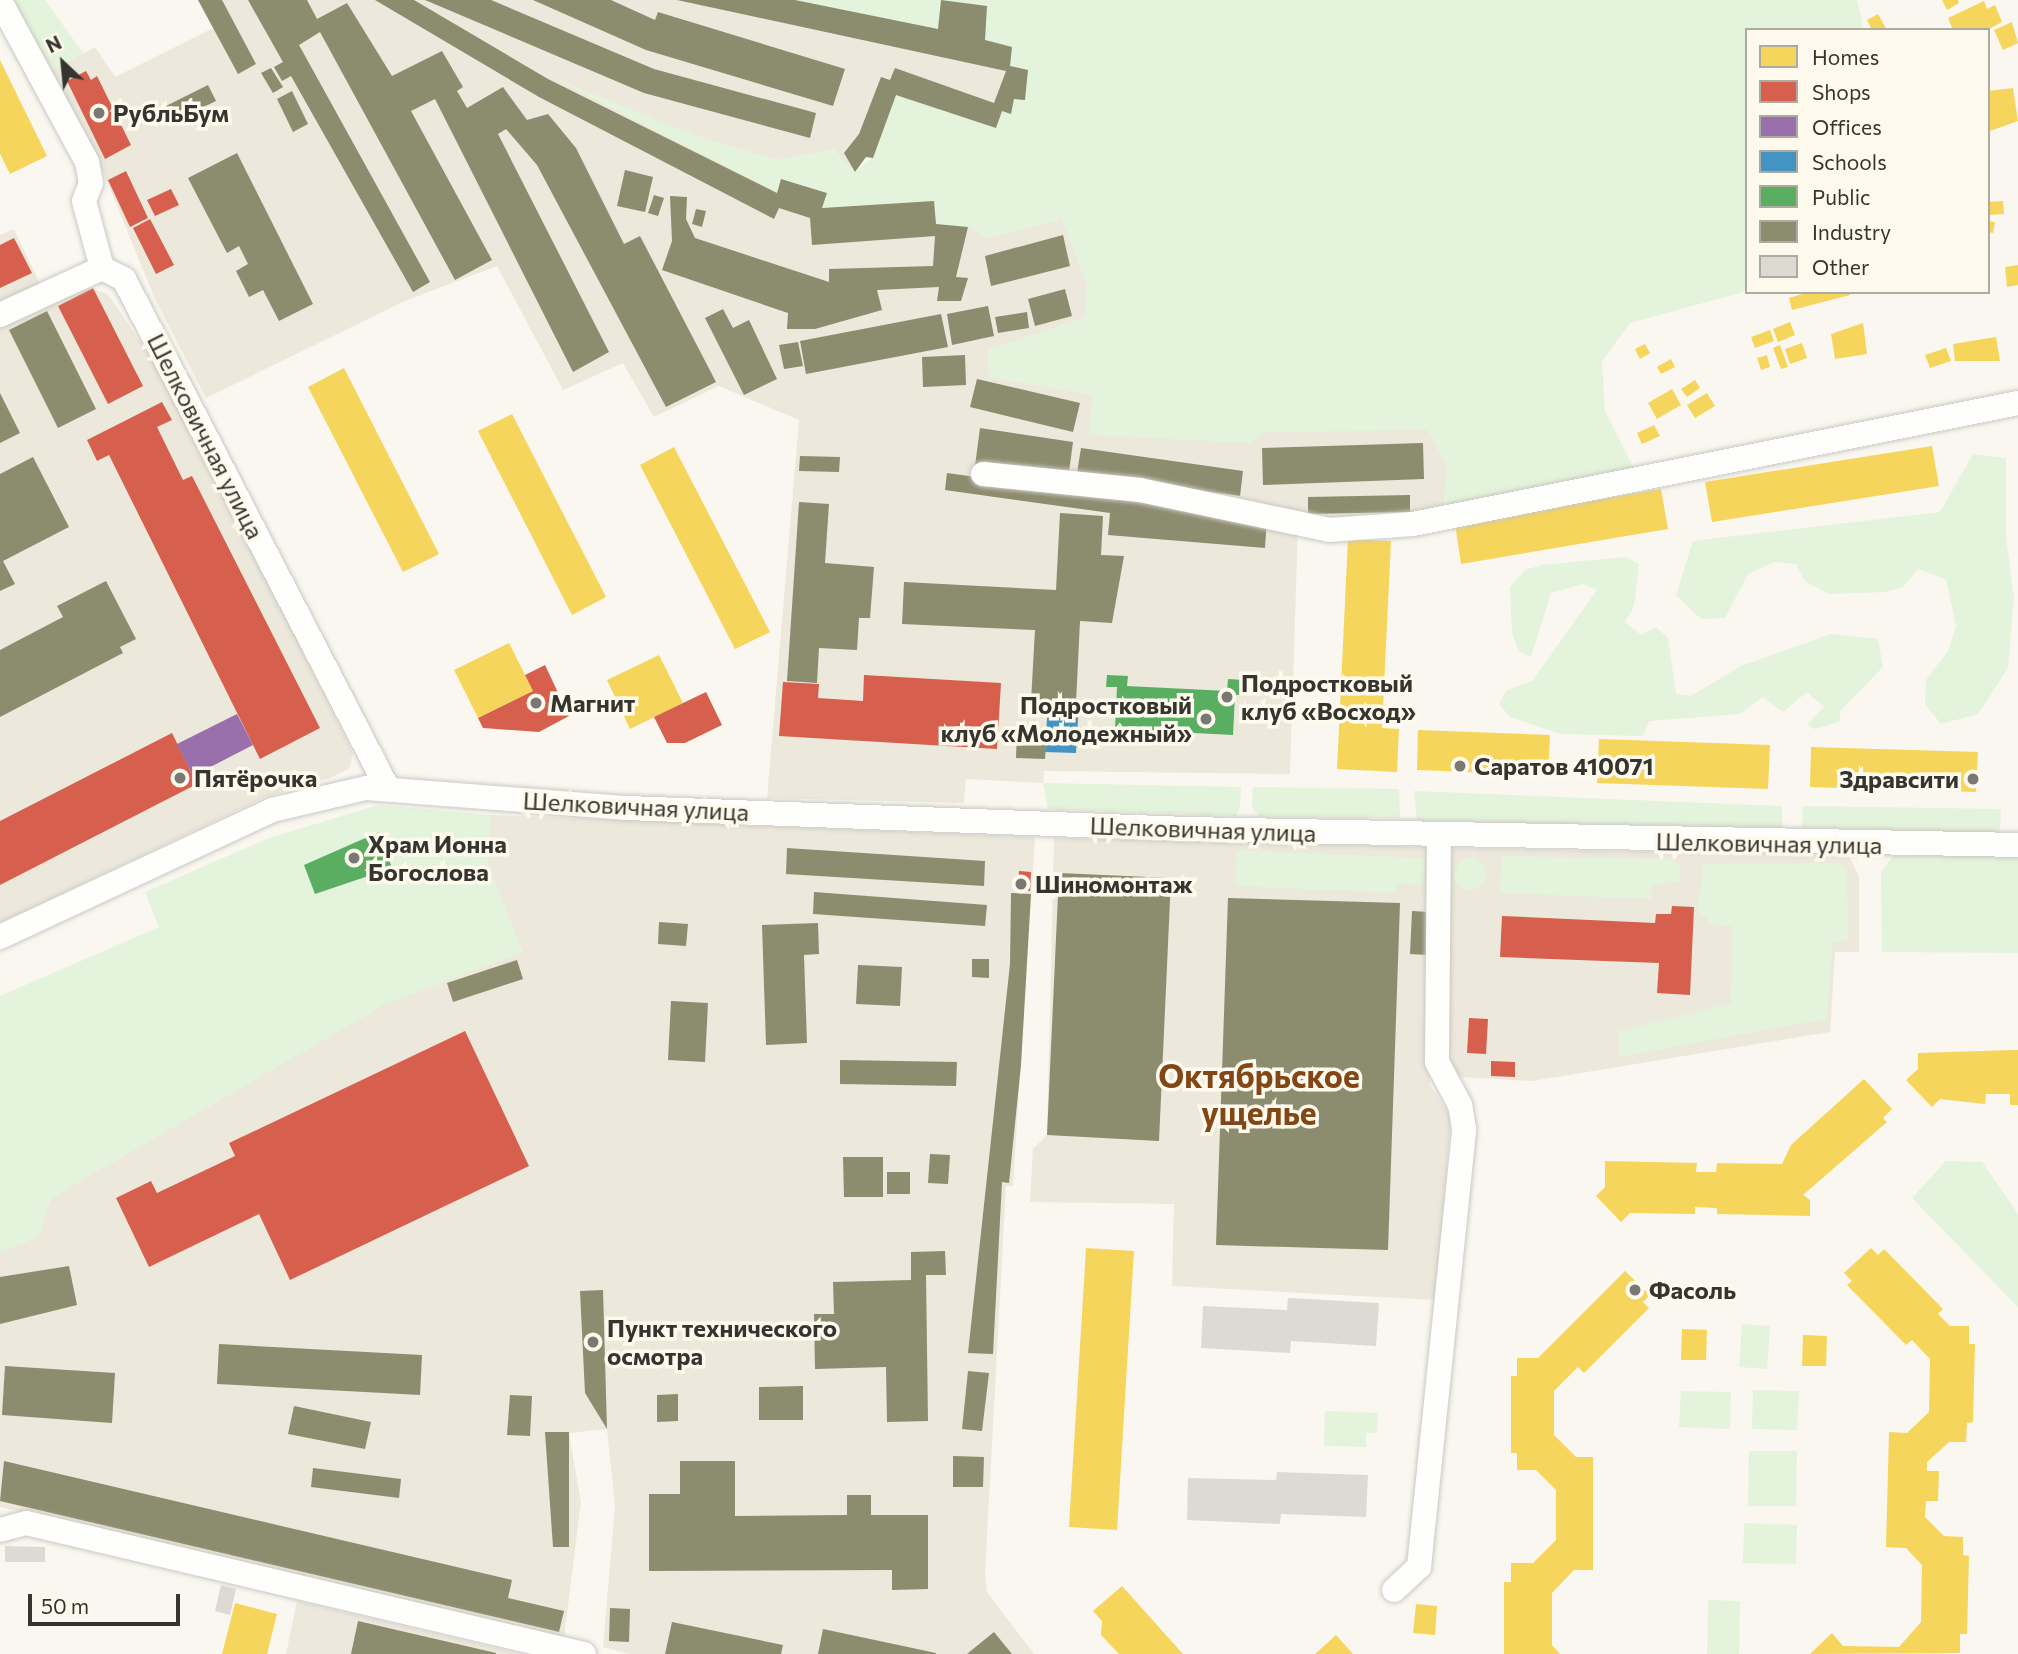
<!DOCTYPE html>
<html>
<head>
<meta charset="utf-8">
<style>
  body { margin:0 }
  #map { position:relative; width:2018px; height:1654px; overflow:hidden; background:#f9f7f0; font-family:Commissioner,sans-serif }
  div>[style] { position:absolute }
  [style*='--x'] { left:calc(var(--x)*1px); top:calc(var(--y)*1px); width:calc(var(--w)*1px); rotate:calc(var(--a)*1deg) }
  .built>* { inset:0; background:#ece8db }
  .green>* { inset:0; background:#e4f3db }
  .round { border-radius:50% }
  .homes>* { inset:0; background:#f6d55c }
  .shops>* { inset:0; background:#d6604d }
  .offices>* { inset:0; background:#9970ab }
  .schools>* { inset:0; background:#4393c3 }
  .public>* { inset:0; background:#5aae61 }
  .industry>* { inset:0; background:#8c8c6e }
  .building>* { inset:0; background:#dddad4 }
  .roads { filter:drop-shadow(0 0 2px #cac8c3) drop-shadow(0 0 2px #cac8c3) }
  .street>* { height:24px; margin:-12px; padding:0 12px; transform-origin:12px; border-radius:12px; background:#fefefd }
  .dots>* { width:19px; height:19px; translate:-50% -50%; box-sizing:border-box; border:4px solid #fdf9ec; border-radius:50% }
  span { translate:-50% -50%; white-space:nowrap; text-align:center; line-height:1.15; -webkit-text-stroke:7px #fdf9ec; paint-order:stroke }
  .poi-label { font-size:24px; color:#35342f; font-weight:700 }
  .left { translate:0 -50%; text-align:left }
  .right { translate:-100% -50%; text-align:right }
  .street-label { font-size:24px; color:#35342f }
  .district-label { font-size:32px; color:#814716; font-weight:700 }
  .legend { position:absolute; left:1745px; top:28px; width:245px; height:266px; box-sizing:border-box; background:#fdf9ec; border:2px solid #adaaa0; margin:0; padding:9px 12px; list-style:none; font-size:21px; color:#35342f }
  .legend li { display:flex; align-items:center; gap:14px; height:35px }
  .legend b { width:35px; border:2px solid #adaaa0 }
  .north { position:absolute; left:28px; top:28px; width:70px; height:70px; -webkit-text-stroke:5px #fdf9ec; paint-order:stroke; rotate:334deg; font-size:19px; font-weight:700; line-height:28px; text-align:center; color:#35342f }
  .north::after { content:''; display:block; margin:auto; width:24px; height:32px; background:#35342f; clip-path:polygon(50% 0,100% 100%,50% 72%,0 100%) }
  .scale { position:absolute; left:28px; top:1594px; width:152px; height:32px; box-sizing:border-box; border:4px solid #35342f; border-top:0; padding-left:9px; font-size:21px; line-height:24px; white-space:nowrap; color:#35342f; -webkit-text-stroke:5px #fdf9ec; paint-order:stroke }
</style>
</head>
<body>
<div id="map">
  <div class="built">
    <div style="clip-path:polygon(198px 0,795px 0,937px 29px,941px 0,987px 6px,1028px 70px,1025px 100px,996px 128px,866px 157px,855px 172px,834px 150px,777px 160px,696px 136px,776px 193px,781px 179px,827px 193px,823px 208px,934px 201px,986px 238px,1062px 219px,1087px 284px,1085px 318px,988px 350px,989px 377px,1093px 395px,1090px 435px,1428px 429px,1447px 467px,1443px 513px,1298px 525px,1290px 774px,1044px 771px,1043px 783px,966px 779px,964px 803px,767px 798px,799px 420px,719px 386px,654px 417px,623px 363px,563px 390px,497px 266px,405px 301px,206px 398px,155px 299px,100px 164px,50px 71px,95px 47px,115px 77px,213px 28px)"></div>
    <div style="clip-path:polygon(14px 229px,41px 286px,0 306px,0 235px)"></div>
    <div style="clip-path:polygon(88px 287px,108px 294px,177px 397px,353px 753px,350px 768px,330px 778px,265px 797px,0 923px,0 328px)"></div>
    <div style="clip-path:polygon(490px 815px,1035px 837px,1013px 1186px,1006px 1186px,985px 1573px,987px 1592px,1034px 1654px,630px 1654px,603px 1647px,615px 1506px,607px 1429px,569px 1433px,581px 1502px,564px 1638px,0 1507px,0 1252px,38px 1236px,50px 1200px,68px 1188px,386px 1003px,522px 952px,488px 864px)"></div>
    <div style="clip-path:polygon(1054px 838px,1430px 847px,1427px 1051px,1430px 1085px,1451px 1117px,1435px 1300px,1172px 1286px,1174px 1204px,1030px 1202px,1033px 1149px,1047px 1135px)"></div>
    <div style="clip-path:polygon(1449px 848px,1849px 856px,1859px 876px,1859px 952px,1835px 952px,1830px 1032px,1532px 1081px,1459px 1077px,1445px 1056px)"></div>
    <div style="clip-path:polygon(297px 1601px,520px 1654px,286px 1654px)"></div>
  </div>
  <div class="green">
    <div style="clip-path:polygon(11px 0,45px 0,83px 53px,50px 71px)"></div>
    <div style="clip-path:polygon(795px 0,1857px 0,1862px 21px,1862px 30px,1747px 30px,1747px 291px,1630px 323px,1602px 361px,1605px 411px,1634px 469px,1443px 513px,1447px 467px,1428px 430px,1264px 432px,1251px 443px,1089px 435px,1092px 395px,989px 377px,988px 350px,1085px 318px,1087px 284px,1062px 219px,986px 238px,968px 227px,936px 224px,934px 201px,822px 208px,826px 192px,782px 179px,777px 193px,550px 76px,696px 136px,777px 160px,834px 150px,855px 172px,873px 157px,896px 95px,996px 128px,1002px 111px,1011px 113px,1014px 99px,1025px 100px,1028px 70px,1010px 66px,1012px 47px,985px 40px,987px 6px,941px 1px,938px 29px)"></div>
    <div style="clip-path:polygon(1973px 454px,2006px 458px,2006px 538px,2014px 597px,2008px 668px,1978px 714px,1941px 724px,1925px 704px,1926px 680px,1948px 651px,1956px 626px,1946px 579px,1918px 569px,1903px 587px,1885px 592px,1829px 594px,1805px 581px,1796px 564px,1774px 562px,1748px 574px,1725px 618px,1701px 619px,1676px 595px,1693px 541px,1940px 512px)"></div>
    <div style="clip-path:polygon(1626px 557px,1639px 564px,1634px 606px,1625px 622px,1641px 635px,1656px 627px,1668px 638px,1676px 694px,1691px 696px,1741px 666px,1831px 634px,1878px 639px,1883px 667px,1841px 710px,1839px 722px,1815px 729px,1807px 725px,1824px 707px,1807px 692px,1783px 712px,1763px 697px,1739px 714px,1649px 721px,1643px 736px,1560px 734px,1510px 717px,1499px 704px,1506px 691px,1533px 680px,1597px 590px,1583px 584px,1551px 593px,1531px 657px,1519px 651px,1512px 633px,1510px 587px,1525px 570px,1542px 565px)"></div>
    <div style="clip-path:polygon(1043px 783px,1241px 787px,1240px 807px,1236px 816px,1048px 809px)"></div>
    <div style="clip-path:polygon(1253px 787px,1399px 789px,1400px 818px,1259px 817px,1252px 807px)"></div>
    <div style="clip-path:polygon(1414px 791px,1782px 806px,1782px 828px,1417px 821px)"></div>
    <div style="clip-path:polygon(378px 805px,490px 815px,488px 864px,522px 952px,386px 1004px,68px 1188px,50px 1200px,38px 1236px,0 1252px,0 996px,159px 927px,145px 892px,269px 838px)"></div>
    <div style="clip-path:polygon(1803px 806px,2001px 809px,2000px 833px,1802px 828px)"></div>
    <div style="clip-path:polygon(1237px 850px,1425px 858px,1424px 885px,1397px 883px,1396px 893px,1235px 886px)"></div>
    <div style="clip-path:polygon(2018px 855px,2018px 953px,1882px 952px,1881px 873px,1893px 856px)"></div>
    <div style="clip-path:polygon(1501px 856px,1668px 859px,1681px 865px,1680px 881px,1652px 886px,1651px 899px,1500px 893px)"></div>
    <div class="round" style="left:1454px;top:858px;width:32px;height:32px"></div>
    <div style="clip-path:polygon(1841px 863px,1847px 870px,1848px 940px,1833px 942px,1827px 1019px,1619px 1057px,1619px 1031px,1731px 1003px,1732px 926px,1713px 925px,1698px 910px,1703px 864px)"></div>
    <div style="clip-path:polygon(1946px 1161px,1982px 1162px,2018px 1214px,2018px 1307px,1912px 1198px)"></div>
    <div style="clip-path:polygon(1742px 1324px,1770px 1326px,1767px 1369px,1739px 1367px)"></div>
    <div style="clip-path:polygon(1753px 1390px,1799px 1391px,1797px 1430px,1752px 1429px)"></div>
    <div style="clip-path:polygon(1681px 1391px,1731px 1392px,1730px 1429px,1679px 1427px)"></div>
    <div style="clip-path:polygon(1325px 1411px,1378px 1413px,1377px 1433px,1366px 1433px,1366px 1447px,1324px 1446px)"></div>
    <div style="clip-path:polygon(1749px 1451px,1797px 1451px,1796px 1506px,1748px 1506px)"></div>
    <div style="clip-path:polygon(1744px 1523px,1797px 1525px,1796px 1564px,1743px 1563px)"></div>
    <div style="clip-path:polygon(1708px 1600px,1740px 1601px,1739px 1654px,1707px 1654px)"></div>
  </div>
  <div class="homes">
    <div style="clip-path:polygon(1942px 0,1958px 0,1959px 3px,1947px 10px)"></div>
    <div style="clip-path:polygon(1984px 1px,1987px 9px,1995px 5px,2002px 22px,1987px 30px,1953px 30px,1948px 18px)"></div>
    <div style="clip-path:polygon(1878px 14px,1887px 30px,1872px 30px,1867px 20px)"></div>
    <div style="clip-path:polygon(2012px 22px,2018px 43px,2003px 50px,1994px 30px)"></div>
    <div style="clip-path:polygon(0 60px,47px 156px,10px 174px,0 154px)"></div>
    <div style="clip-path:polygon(2013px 88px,2018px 121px,1990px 131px,1988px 91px)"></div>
    <div style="clip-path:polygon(2003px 201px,2004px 214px,1988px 215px,1988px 202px)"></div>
    <div style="clip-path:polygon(1988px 221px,1995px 222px,1993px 233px,1988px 232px)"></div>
    <div style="clip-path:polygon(2018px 265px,2018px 285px,2007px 287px,2005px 267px)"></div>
    <div style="clip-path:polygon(1809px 292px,1850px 292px,1850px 295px,1792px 310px,1789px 298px)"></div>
    <div style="clip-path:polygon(1790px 322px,1795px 335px,1778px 342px,1773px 329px)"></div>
    <div style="clip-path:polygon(1863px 323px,1867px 354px,1835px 359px,1831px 334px)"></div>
    <div style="clip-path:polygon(1770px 330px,1774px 341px,1755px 348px,1751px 337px)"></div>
    <div style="clip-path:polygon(1996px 337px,2000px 361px,1955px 361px,1953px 344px)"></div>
    <div style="clip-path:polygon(1802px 343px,1807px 358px,1790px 364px,1785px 349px)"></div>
    <div style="clip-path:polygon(1645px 344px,1650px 353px,1640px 359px,1635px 349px)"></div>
    <div style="clip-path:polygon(1780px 345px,1788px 367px,1781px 369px,1773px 348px)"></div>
    <div style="clip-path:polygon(1946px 348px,1951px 361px,1930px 368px,1925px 355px)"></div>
    <div style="clip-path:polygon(1767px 355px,1770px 367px,1761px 370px,1757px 358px)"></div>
    <div style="clip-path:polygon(1671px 359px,1675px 367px,1661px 374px,1657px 367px)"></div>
    <div style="clip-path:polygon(344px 368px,439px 554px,403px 572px,308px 387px)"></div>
    <div style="clip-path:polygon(1695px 380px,1700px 388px,1687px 397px,1681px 389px)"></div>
    <div style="clip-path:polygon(1672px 389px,1681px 405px,1657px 419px,1648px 403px)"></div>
    <div style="clip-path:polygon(1707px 393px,1715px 406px,1695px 418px,1687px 405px)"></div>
    <div style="clip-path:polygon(512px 414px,606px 597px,572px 615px,478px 431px)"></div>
    <div style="clip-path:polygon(1654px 425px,1660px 436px,1642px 444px,1637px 433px)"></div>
    <div style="clip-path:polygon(1932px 446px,1939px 486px,1712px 522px,1705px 482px)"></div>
    <div style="clip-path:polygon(674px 447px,770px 632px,735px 649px,640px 465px)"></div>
    <div style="clip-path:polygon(1661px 489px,1668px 529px,1461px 564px,1455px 524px)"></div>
    <div style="clip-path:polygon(1348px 539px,1391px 541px,1382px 728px,1399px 729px,1397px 772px,1337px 769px)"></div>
    <div style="clip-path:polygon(509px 643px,533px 691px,478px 718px,454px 670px)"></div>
    <div style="clip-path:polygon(659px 655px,683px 703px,630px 729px,607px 680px)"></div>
    <div style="clip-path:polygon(1418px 730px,1550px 735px,1548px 775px,1417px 770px)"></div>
    <div style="clip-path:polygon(1599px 739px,1770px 745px,1768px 789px,1597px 783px)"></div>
    <div style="clip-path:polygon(1811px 747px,1978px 752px,1976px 792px,1810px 787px)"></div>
    <div style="clip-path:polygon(2013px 1050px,2018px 1050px,2018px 1105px,2010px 1105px,2010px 1094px,1986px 1094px,1985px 1104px,1940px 1099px,1932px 1107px,1906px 1080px,1918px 1069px,1918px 1053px)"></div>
    <div style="clip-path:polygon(1864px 1079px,1892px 1109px,1883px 1118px,1887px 1122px,1803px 1195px,1810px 1200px,1810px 1216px,1717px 1214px,1717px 1208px,1695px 1207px,1695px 1214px,1630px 1213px,1621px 1222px,1596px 1196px,1605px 1187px,1605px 1161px,1697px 1163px,1696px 1172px,1716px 1172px,1717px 1163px,1782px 1164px,1791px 1145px)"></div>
    <div style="clip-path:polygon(1086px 1248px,1134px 1251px,1117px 1530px,1069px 1527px)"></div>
    <div style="clip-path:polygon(1871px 1248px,1878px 1255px,1884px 1249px,1943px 1309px,1938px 1314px,1950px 1326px,1969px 1326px,1969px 1344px,1975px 1344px,1973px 1422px,1967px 1423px,1966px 1442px,1949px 1442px,1927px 1462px,1927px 1471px,1939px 1471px,1938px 1501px,1926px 1501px,1925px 1517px,1944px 1536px,1963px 1537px,1963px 1555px,1969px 1556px,1967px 1634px,1960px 1634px,1960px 1653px,1810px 1654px,1832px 1633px,1843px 1646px,1899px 1647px,1921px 1622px,1922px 1565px,1906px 1548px,1886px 1547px,1889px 1432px,1907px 1433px,1929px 1412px,1930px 1359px,1912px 1340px,1906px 1345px,1847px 1285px,1852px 1281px,1844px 1273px)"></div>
    <div style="clip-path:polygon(1625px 1271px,1650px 1295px,1643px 1302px,1649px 1308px,1584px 1373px,1578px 1367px,1554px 1391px,1554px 1435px,1576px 1457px,1593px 1457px,1593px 1570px,1574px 1570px,1552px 1593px,1552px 1645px,1560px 1654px,1504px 1654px,1504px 1582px,1511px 1582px,1511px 1563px,1533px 1563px,1556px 1540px,1556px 1490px,1536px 1470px,1517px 1470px,1517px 1453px,1511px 1453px,1511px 1376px,1517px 1376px,1517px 1358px,1538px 1358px)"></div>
    <div style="clip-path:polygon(1682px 1329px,1707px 1330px,1706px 1360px,1681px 1360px)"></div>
    <div style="clip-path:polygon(1803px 1335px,1827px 1336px,1826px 1366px,1802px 1366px)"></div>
    <div style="clip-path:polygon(1122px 1586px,1183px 1654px,1119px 1654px,1101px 1635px,1102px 1621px,1093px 1611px)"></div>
    <div style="clip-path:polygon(235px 1603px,277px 1614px,267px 1654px,222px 1654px)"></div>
    <div style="clip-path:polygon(1416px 1604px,1437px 1606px,1435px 1635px,1413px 1633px)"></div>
    <div style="clip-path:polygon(1336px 1635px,1353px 1654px,1315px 1654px)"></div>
  </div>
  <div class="shops">
    <div style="clip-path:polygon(86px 71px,91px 80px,97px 76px,131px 145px,105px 159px,67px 81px)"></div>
    <div style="clip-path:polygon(126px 171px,148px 218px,130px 227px,108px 180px)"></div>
    <div style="clip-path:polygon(171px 189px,179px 205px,155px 216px,147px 200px)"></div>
    <div style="clip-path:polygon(150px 219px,174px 265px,156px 274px,133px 228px)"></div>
    <div style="clip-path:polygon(14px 238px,32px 273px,0 288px,0 245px)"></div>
    <div style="clip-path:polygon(93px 288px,143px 386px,108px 404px,58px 306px)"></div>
    <div style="clip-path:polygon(162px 402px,172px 420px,157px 427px,183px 480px,192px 476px,320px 728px,260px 759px,109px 455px,97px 461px,87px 440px)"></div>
    <div style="clip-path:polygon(545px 665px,569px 716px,539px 732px,483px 728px,478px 718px,533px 691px,525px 675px)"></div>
    <div style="clip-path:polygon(864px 675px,1001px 683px,997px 749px,779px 736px,783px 682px,819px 684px,818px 698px,863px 701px)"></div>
    <div style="clip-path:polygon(706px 692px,722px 725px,685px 743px,667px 743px,654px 717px)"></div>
    <div style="clip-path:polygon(172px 733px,197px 784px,0 885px,0 821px)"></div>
    <div style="clip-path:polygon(1019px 871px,1031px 872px,1030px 891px,1018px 890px)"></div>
    <div style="clip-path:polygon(1672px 906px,1694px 907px,1690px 995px,1657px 993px,1659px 963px,1500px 957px,1502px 916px,1655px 923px,1656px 914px,1671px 914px)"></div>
    <div style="clip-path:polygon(1469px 1018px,1488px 1019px,1486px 1054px,1467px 1053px)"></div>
    <div style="clip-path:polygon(465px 1031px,529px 1166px,290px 1280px,259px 1214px,149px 1267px,116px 1198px,151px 1181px,157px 1193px,235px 1156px,229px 1143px)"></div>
    <div style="clip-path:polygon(1491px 1061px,1515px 1062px,1515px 1077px,1491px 1076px)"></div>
  </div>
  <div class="offices">
    <div style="clip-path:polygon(237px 714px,253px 745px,193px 776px,177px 744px)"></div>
  </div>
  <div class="schools">
    <div style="clip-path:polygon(1048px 703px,1079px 704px,1076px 753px,1045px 752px)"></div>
  </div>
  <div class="public">
    <div style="clip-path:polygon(1107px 675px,1128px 676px,1127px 686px,1227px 691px,1228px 679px,1244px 680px,1243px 695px,1235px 695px,1233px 735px,1115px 729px,1117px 687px,1106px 687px)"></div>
    <div style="clip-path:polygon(379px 832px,392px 868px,315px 894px,304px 865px)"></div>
  </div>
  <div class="industry">
    <div style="clip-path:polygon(198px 0,222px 0,256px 64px,238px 74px)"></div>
    <div style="clip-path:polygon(248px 0,307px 0,317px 19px,347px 3px,392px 76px,442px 51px,463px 87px,457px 91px,467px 108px,503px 87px,527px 120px,548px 114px,576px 148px,624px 244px,640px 236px,716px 382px,666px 407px,537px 165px,506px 129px,498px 134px,609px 352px,573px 372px,435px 99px,411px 111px,492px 260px,455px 280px,320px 32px,299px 45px,430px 282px,413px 292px,291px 76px,282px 81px,274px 67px,283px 62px)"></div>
    <div style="clip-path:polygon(375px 0,414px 0,548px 79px,777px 193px,781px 179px,827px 193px,822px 208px,934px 201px,936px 224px,968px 227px,956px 277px,968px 278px,961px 301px,937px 301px,939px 287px,877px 290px,882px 310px,815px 329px,787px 329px,788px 313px,662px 270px,672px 241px,670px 196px,687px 197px,686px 219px,695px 238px,829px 282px,829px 269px,933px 266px,935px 236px,812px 245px,810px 218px,779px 208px,774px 219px,539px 97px)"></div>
    <div style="clip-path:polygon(425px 0,491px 0,654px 69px,816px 113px,810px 138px,644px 93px)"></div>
    <div style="clip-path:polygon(533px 0,611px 0,655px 20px,658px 12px,845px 69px,833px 106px,646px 50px)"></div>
    <div style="clip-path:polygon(677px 0,795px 0,938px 29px,941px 0,987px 6px,985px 40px,1012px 47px,1010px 66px,1028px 70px,1025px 100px,1014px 99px,1011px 114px,1002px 111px,996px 128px,896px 95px,873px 158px,866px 157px,855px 172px,844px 153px,859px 134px,881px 77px,890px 80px,895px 68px,994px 103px,1006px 71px)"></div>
    <div style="clip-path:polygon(271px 68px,283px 87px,273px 93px,261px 73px)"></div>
    <div style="clip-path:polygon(208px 85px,216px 101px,172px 122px,164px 107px)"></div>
    <div style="clip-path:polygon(292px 91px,308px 124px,293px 132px,277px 99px)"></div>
    <div style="clip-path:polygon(237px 153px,313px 304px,279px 321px,263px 290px,249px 297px,236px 271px,248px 264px,239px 246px,227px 253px,188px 178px)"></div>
    <div style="clip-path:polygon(625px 170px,653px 177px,645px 212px,617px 206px)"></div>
    <div style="clip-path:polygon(654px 195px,664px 198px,658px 216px,648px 213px)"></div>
    <div style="clip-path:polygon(696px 209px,706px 211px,702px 227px,692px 224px)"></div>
    <div style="clip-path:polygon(1063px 235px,1070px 266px,991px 286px,985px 256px)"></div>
    <div style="clip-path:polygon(1065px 289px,1072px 316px,1035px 326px,1028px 299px)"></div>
    <div style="clip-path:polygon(988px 306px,994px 336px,952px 345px,947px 314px)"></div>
    <div style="clip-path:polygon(723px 309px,733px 328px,749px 320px,777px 379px,744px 395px,705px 318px)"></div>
    <div style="clip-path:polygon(47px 311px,96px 409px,58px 428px,9px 330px)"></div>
    <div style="clip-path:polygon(1027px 312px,1029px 328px,998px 333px,995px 317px)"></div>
    <div style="clip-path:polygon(941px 314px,948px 347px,806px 374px,800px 341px)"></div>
    <div style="clip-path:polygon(798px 342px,803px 366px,784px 369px,779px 345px)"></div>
    <div style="clip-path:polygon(965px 355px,966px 385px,923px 387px,922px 357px)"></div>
    <div style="clip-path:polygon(977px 379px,1080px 403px,1073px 432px,970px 407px)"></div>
    <div style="clip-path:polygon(0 393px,20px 433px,0 443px)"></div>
    <div style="clip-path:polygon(980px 428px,1073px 442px,1068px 479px,975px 466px)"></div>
    <div style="clip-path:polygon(1423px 443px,1424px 479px,1263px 485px,1262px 448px)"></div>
    <div style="clip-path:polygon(1081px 448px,1243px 471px,1240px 496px,1077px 473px)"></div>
    <div style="clip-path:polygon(800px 456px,840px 457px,839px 472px,799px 471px)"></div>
    <div style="clip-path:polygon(33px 457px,69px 527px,3px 561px,15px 584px,0 591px,0 474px)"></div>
    <div style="clip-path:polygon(947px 473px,1267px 517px,1265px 548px,1108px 535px,1110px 513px,945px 490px)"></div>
    <div style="clip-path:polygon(1410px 495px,1410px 512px,1308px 514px,1308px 497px)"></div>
    <div style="clip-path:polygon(799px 502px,829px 504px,825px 563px,874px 567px,870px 618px,859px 618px,857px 650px,819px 648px,817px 683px,787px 681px)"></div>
    <div style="clip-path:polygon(1060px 513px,1103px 516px,1101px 555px,1124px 556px,1112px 623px,1080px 621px,1076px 703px,1031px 701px,1035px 630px,902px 624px,904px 582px,1056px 590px)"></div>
    <div style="clip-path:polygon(106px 581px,136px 639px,120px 647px,123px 653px,0 717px,0 650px,63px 617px,57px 606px)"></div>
    <div style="clip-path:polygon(1017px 731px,1047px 733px,1045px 759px,1016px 758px)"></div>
    <div style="clip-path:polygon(787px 848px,985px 861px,984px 886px,786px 874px)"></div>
    <div style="clip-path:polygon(1059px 873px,1171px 878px,1159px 1141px,1047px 1135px)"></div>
    <div style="clip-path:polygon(814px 892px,987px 905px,985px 926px,813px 914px)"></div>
    <div style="clip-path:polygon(1011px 893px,1031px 894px,1021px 1065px,1009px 1183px,1002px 1182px,993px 1354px,968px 1353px,1010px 964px)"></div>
    <div style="clip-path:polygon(1228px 898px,1400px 903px,1388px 1250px,1216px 1245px)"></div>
    <div style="clip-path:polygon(1412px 911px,1429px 912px,1427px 955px,1410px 954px)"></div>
    <div style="clip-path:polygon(659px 922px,688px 924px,686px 946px,658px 944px)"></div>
    <div style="clip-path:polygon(818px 923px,819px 954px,804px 955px,807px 1043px,766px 1045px,762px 925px)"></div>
    <div style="clip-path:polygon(972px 959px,989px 959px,989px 978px,972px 977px)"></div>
    <div style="clip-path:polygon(517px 960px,523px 979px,453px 1002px,447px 983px)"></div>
    <div style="clip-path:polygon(858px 965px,902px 967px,900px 1006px,856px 1004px)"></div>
    <div style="clip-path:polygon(671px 1001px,708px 1003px,705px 1062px,668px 1060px)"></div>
    <div style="clip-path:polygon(840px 1060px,957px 1062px,956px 1086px,840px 1084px)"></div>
    <div style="clip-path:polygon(930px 1154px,950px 1155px,948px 1184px,928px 1183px)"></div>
    <div style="clip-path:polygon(843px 1157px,883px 1157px,883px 1197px,844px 1197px)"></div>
    <div style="clip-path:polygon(887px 1172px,910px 1172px,910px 1194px,887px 1194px)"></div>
    <div style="clip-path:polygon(945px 1251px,946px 1275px,926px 1275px,928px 1421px,887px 1422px,886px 1367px,815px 1369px,814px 1314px,834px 1314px,833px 1282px,911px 1280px,911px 1252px)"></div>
    <div style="clip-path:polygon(69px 1266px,77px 1305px,0 1324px,0 1277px)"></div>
    <div style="clip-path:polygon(603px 1290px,607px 1429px,585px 1393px,580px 1291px)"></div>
    <div style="clip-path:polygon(219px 1344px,422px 1355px,420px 1395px,217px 1384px)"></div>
    <div style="clip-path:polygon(5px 1366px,115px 1373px,112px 1423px,2px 1415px)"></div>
    <div style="clip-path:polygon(968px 1371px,989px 1373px,982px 1431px,962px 1429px)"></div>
    <div style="clip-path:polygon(803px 1386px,803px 1420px,759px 1420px,759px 1387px)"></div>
    <div style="clip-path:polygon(678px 1394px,678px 1421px,657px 1422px,657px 1395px)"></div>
    <div style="clip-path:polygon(510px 1395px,532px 1396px,530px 1436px,507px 1435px)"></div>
    <div style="clip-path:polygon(294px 1406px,371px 1422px,365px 1449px,288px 1434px)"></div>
    <div style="clip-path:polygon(545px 1432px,569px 1432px,569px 1547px,553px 1547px)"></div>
    <div style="clip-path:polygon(953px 1456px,984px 1457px,983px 1487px,953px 1487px)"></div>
    <div style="clip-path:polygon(4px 1461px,512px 1580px,508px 1598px,564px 1611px,559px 1632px,0 1501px)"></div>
    <div style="clip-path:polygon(680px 1461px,735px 1461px,735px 1516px,847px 1515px,847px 1495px,871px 1495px,871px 1515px,928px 1515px,928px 1589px,892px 1590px,892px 1570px,649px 1571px,649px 1494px,680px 1494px)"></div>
    <div style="clip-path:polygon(313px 1468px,401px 1479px,399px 1498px,311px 1487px)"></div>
    <div style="clip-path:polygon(610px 1608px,630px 1609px,629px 1642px,609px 1641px)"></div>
    <div style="clip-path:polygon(358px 1621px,496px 1653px,496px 1654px,351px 1654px)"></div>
    <div style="clip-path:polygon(672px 1622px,783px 1645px,781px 1654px,665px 1654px)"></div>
    <div style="clip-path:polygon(823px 1629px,936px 1653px,936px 1654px,818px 1654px)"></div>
    <div style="clip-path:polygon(994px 1632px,1012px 1654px,967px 1654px)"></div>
  </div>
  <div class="building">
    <div style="clip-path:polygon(1288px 1298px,1379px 1303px,1376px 1346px,1291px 1341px,1290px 1353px,1201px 1348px,1203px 1306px,1287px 1310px)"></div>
    <div style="clip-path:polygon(1277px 1472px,1368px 1475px,1366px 1517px,1281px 1514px,1280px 1524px,1187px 1520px,1188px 1478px,1276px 1480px)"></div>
    <div style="clip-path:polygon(5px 1546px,45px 1547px,45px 1562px,5px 1562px)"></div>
    <div style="clip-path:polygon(221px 1585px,236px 1589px,230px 1615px,215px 1611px)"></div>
  </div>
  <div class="roads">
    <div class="street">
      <div style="--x:0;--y:1;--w:183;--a:61.6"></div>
      <div style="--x:87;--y:162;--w:21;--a:79"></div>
      <div style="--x:91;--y:183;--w:19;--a:111"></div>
      <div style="--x:84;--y:201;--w:69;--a:75"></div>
      <div style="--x:0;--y:315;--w:112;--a:-24.7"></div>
      <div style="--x:102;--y:268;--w:25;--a:27"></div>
      <div style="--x:124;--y:279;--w:574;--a:62.63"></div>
      <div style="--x:983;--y:474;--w:158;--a:5.8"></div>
      <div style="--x:1140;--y:490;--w:193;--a:11.9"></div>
      <div style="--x:1329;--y:530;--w:84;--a:-4.1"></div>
      <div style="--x:1413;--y:524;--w:617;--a:-11.31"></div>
      <div style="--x:0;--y:937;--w:300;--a:-25"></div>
      <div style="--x:272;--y:810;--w:97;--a:-13.2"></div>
      <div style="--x:366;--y:788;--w:262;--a:4.4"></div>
      <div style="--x:627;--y:808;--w:560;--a:2.15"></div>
      <div style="--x:1187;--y:829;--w:831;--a:1.1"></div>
      <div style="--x:0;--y:1530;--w:27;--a:-15"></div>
      <div style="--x:26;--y:1523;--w:573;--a:13.21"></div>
      <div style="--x:1394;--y:1590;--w:34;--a:-43"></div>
      <div style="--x:1419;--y:1567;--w:440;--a:-84.1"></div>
      <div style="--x:1464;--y:1129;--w:24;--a:-99"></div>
      <div style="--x:1460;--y:1105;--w:49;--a:-118.1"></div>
      <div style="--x:1437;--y:1062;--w:226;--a:-89.5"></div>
    </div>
  </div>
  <div class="dots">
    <div style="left:99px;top:113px;background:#7a7873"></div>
    <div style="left:1227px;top:697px;background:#7a7873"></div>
    <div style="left:536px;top:703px;background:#7a7873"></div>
    <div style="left:1206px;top:719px;background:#7a7873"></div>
    <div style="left:1460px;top:766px;background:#7a7873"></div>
    <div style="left:180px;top:778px;background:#7a7873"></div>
    <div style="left:1973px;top:779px;background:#7a7873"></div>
    <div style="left:354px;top:858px;background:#7a7873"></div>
    <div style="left:1021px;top:884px;background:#7a7873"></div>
    <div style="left:1635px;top:1290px;background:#7a7873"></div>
    <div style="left:593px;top:1342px;background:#7a7873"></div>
  </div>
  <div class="poi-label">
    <span class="left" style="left:113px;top:113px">РубльБум</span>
    <span class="left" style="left:1241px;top:697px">Подростковый<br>клуб «Восход»</span>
    <span class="left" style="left:550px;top:703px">Магнит</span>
    <span class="right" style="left:1192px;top:719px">Подростковый<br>клуб «Молодежный»</span>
    <span class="left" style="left:1474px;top:766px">Саратов 410071</span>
    <span class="left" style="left:194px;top:778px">Пятёрочка</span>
    <span class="right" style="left:1959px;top:779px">Здравсити</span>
    <span class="left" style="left:368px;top:858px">Храм Ионна<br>Богослова</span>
    <span class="left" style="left:1035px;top:884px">Шиномонтаж</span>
    <span class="left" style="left:1649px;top:1290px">Фасоль</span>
    <span class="left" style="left:607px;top:1342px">Пункт технического<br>осмотра</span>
  </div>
  <div class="street-label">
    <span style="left:206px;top:436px;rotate:63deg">Шелковичная улица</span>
    <span style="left:636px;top:806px;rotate:3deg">Шелковичная улица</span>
    <span style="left:1203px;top:829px;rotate:2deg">Шелковичная улица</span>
    <span style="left:1769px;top:843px;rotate:1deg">Шелковичная улица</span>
  </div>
  <div class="district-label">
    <span style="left:1259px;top:1094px">Октябрьское<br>ущелье</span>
  </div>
  <ul class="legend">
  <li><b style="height:19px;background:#f6d55c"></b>Homes</li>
  <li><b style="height:19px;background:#d6604d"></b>Shops</li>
  <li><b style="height:19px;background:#9970ab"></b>Offices</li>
  <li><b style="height:19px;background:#4393c3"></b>Schools</li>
  <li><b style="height:19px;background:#5aae61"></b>Public</li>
  <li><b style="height:19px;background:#8c8c6e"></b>Industry</li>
  <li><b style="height:19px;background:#dddad4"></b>Other</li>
  </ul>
  <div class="north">N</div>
  <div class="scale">50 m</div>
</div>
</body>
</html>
